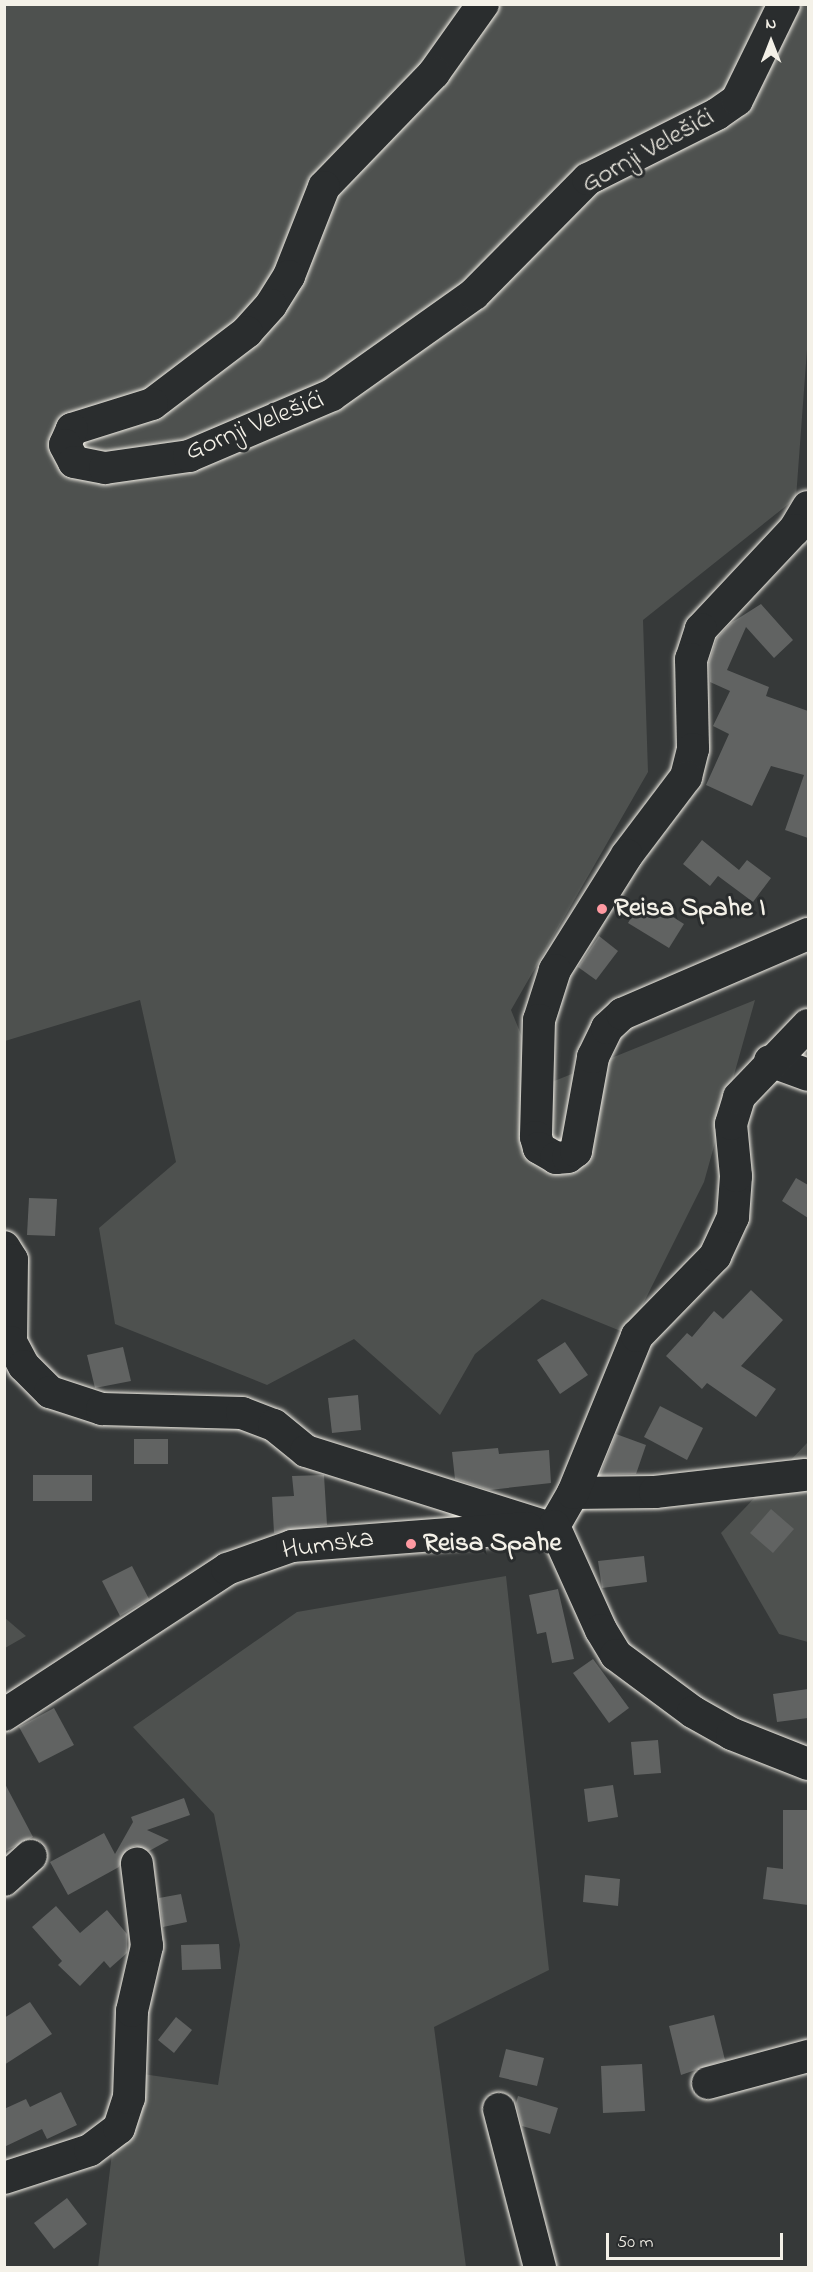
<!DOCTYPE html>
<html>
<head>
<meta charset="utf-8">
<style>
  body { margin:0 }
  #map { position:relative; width:813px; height:2272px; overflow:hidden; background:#363939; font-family:"Indie Flower",sans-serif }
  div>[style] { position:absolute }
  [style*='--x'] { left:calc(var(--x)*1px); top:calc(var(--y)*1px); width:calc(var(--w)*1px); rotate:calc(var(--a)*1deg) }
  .green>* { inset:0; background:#4e514f }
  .building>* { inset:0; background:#616362 }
  .roads { filter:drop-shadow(0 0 2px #f4f1e8) drop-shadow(0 0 2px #f4f1e8) }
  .minor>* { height:32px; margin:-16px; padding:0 16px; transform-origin:16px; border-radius:16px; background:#2a2d2e }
  .dots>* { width:16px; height:16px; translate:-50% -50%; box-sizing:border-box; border:3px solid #2a2d2e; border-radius:50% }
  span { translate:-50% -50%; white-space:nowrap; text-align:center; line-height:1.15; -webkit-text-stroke:6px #2a2d2e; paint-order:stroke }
  .street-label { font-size:27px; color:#f4f1e8 }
  .poi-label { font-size:27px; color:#f4f1e8; font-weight:700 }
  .left { translate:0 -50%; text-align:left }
  .frame { position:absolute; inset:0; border:6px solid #f4f1e8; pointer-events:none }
  .north { position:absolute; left:741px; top:12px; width:60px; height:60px; -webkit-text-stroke:4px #2a2d2e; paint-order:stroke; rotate:0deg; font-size:16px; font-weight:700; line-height:24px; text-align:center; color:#f4f1e8 }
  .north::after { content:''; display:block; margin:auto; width:21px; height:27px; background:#f4f1e8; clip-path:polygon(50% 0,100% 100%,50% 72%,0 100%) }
  .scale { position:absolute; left:606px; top:2233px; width:177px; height:27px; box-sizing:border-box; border:3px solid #f4f1e8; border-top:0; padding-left:8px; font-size:18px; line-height:21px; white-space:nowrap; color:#f4f1e8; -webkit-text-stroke:4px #2a2d2e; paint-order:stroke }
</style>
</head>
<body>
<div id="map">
  <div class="green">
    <div style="clip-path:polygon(5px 5px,808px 5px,808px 336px,796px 498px,643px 620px,648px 772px,511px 1010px,542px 1086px,755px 1000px,704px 1182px,628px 1334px,542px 1299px,475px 1354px,440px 1415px,354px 1339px,267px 1385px,115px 1324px,99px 1228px,176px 1162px,140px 1000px,5px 1041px)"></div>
    <div style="clip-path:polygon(808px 1442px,808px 1642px,779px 1634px,721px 1533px)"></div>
    <div style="clip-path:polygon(506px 1576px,549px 1970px,434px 2027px,466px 2267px,98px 2268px,122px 2071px,218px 2085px,240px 1945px,214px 1814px,133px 1727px,297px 1612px)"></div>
    <div style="clip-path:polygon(5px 1618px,26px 1636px,5px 1648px,4px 1648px)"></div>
  </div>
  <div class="building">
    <div style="clip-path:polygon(761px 604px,793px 640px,774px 658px,746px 627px,727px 670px,769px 687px,766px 696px,808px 711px,808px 838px,785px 830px,804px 775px,771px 766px,752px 806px,706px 785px,729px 734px,713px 726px,730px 691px,710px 682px,709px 662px,717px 638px,731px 623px)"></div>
    <div style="clip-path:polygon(702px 840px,739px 870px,747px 860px,771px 878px,753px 902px,718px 876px,710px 886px,683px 864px)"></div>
    <div style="clip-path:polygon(643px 898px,684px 924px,669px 948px,628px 923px)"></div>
    <div style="clip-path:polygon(599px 936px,618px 951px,596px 980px,578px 967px)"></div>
    <div style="clip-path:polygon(796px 1178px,808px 1185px,808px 1218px,782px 1201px)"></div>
    <div style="clip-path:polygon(29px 1198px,57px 1199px,55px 1236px,27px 1235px)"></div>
    <div style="clip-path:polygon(751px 1290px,783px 1320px,741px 1366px,776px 1389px,756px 1417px,707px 1383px,702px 1389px,666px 1356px,687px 1333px,692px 1337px,714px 1311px,723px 1319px)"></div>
    <div style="clip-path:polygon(565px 1342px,588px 1375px,560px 1394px,537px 1360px)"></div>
    <div style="clip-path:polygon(123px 1347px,131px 1381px,95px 1388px,87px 1355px)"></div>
    <div style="clip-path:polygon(358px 1395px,361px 1430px,332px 1433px,328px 1398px)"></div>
    <div style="clip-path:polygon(660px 1406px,703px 1428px,687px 1460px,644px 1437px)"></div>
    <div style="clip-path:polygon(616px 1434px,646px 1445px,636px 1474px,600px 1475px)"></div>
    <div style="clip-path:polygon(134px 1439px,168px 1439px,168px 1464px,134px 1464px)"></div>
    <div style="clip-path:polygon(498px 1448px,499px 1454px,549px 1450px,551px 1483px,489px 1490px,455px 1479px,452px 1452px)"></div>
    <div style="clip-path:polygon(33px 1475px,92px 1475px,92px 1501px,33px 1501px)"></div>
    <div style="clip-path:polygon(324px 1475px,327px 1525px,274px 1533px,272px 1497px,294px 1496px,292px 1476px)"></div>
    <div style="clip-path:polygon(771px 1509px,794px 1529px,773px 1553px,750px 1533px)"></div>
    <div style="clip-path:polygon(644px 1556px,647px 1582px,602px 1588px,598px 1561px)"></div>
    <div style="clip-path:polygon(132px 1566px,149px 1599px,120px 1616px,102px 1581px)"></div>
    <div style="clip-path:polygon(558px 1589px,574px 1659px,552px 1663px,546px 1632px,537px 1634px,529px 1595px)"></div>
    <div style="clip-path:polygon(593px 1659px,629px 1708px,609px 1723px,573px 1673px)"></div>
    <div style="clip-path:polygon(808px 1689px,808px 1718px,777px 1722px,773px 1694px)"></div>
    <div style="clip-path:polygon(54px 1708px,74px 1745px,39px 1763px,19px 1727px)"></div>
    <div style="clip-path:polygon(658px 1740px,661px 1773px,634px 1775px,631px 1742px)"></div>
    <div style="clip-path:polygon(4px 1782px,33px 1837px,4px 1852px)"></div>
    <div style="clip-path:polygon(613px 1785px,618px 1817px,588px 1822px,584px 1789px)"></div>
    <div style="clip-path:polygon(184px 1798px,190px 1815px,147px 1830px,169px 1840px,149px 1851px,135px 1846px,127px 1849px,119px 1867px,68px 1895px,50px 1862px,104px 1833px,115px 1854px,133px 1822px,131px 1817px)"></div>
    <div style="clip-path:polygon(783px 1810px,808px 1810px,808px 1905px,763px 1899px,767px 1867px,783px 1869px)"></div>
    <div style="clip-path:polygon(585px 1875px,620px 1879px,618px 1906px,583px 1902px)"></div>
    <div style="clip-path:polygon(181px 1894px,187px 1922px,163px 1927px,159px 1898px)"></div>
    <div style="clip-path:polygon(56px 1906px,80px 1933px,107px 1910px,127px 1934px,127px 1953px,110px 1968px,104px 1961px,80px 1986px,58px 1965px,62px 1961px,32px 1927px)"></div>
    <div style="clip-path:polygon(219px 1944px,221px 1969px,182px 1970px,181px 1945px)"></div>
    <div style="clip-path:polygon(30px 2002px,52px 2034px,4px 2065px,4px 2018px)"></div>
    <div style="clip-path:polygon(714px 2015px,725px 2060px,681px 2075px,669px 2026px)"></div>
    <div style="clip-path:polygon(176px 2017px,192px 2030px,174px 2053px,158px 2040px)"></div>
    <div style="clip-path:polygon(506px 2049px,544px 2058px,537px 2086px,499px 2077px)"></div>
    <div style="clip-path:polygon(642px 2064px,645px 2111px,603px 2113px,601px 2066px)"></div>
    <div style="clip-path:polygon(61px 2092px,77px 2125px,47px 2139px,42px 2129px,4px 2147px,4px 2109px,26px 2099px,30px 2107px)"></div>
    <div style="clip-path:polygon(518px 2096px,558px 2108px,550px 2134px,522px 2126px,516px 2103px)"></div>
    <div style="clip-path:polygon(67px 2198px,87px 2224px,54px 2249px,34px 2223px)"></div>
  </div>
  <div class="roads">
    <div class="minor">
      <div style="--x:483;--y:4;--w:85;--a:125.4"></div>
      <div style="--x:434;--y:73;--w:158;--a:134"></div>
      <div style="--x:324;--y:187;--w:96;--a:111.5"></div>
      <div style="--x:289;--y:276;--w:34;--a:122"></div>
      <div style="--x:271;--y:305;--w:36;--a:132"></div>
      <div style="--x:247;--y:332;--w:119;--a:142.8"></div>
      <div style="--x:152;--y:404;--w:84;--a:162.6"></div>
      <div style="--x:72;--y:429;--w:17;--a:114"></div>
      <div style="--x:65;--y:445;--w:19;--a:62"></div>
      <div style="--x:74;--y:462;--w:32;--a:11"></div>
      <div style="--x:105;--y:468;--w:85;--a:-8.1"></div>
      <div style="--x:189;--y:456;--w:155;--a:-23.1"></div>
      <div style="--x:332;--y:395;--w:174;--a:-35.4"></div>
      <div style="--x:474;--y:294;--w:162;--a:-45.3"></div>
      <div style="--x:588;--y:179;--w:144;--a:-26.7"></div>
      <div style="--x:717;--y:114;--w:24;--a:-35"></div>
      <div style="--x:737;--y:100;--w:107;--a:-63.9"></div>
      <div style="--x:808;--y:507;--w:27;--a:121"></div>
      <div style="--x:794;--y:530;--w:136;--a:133.2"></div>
      <div style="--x:701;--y:629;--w:32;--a:108"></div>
      <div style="--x:691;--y:659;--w:90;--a:88.7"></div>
      <div style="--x:693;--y:749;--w:29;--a:104"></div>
      <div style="--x:686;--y:777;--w:98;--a:127.1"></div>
      <div style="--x:627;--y:855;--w:136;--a:122.1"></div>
      <div style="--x:555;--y:970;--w:52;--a:107.7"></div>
      <div style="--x:539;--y:1020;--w:117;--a:91.5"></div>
      <div style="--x:536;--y:1137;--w:11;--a:75"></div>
      <div style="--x:539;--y:1148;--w:20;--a:30"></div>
      <div style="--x:556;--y:1158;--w:12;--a:-5"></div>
      <div style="--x:568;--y:1157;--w:10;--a:-37"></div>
      <div style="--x:576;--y:1151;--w:96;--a:-79.7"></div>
      <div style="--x:593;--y:1057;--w:32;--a:-64"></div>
      <div style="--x:607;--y:1028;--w:21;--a:-43"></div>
      <div style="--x:622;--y:1014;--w:202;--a:-23.3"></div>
      <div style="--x:770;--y:1061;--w:40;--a:20.2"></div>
      <div style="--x:4;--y:1247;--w:15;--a:58"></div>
      <div style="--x:12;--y:1260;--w:82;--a:90.7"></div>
      <div style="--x:11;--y:1342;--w:27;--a:62"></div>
      <div style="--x:24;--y:1366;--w:37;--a:45"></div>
      <div style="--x:50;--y:1392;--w:55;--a:18.1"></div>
      <div style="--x:102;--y:1409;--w:140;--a:1.6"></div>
      <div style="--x:242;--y:1413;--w:34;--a:21"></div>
      <div style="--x:274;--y:1425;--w:41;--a:39.1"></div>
      <div style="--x:306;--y:1451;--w:253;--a:17.5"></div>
      <div style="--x:573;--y:1493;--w:82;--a:-0.7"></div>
      <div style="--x:655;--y:1492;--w:151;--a:-6.5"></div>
      <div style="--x:554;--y:1526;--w:38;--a:-60"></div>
      <div style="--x:573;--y:1493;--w:170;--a:-67.8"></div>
      <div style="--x:637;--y:1336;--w:112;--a:-45.7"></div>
      <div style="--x:715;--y:1256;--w:43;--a:-65.2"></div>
      <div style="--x:733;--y:1217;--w:41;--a:-85.8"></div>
      <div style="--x:736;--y:1176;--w:52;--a:-95.5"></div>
      <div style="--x:731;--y:1124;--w:28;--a:-73"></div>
      <div style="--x:739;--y:1097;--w:100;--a:-46.2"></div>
      <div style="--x:554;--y:1526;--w:114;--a:65.7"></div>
      <div style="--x:601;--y:1630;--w:29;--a:59"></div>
      <div style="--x:616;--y:1655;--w:96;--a:36.5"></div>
      <div style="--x:693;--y:1712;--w:45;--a:29.4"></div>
      <div style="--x:732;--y:1734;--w:82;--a:21.5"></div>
      <div style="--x:4;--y:1715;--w:267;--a:-33.2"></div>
      <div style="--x:227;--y:1569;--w:69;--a:-19.5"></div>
      <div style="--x:292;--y:1546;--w:236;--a:-4.4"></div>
      <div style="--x:4;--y:1880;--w:36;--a:-42"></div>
      <div style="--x:708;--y:2083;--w:104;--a:-15.1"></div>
      <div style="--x:499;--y:2109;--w:164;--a:75.5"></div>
      <div style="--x:4;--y:2178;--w:90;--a:-18"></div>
      <div style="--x:90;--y:2150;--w:36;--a:-37"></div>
      <div style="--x:119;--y:2128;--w:32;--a:-72"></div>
      <div style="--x:129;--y:2098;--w:87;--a:-88"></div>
      <div style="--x:132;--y:2011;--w:67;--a:-77"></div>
      <div style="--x:147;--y:1946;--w:83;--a:-97"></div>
    </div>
  </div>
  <div class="dots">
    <div style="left:602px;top:909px;background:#ff9aa2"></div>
    <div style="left:411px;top:1544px;background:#ff9aa2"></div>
  </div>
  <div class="street-label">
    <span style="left:648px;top:151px;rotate:-29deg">Gornji Velešići</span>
    <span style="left:255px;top:426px;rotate:-22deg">Gornji Velešići</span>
    <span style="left:328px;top:1545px;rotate:-8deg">Humska</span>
  </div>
  <div class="poi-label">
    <span class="left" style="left:614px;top:909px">Reisa Spahe I</span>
    <span class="left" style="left:423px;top:1544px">Reisa Spahe</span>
  </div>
  <div class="frame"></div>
  <div class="north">N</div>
  <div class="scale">50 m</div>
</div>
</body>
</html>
